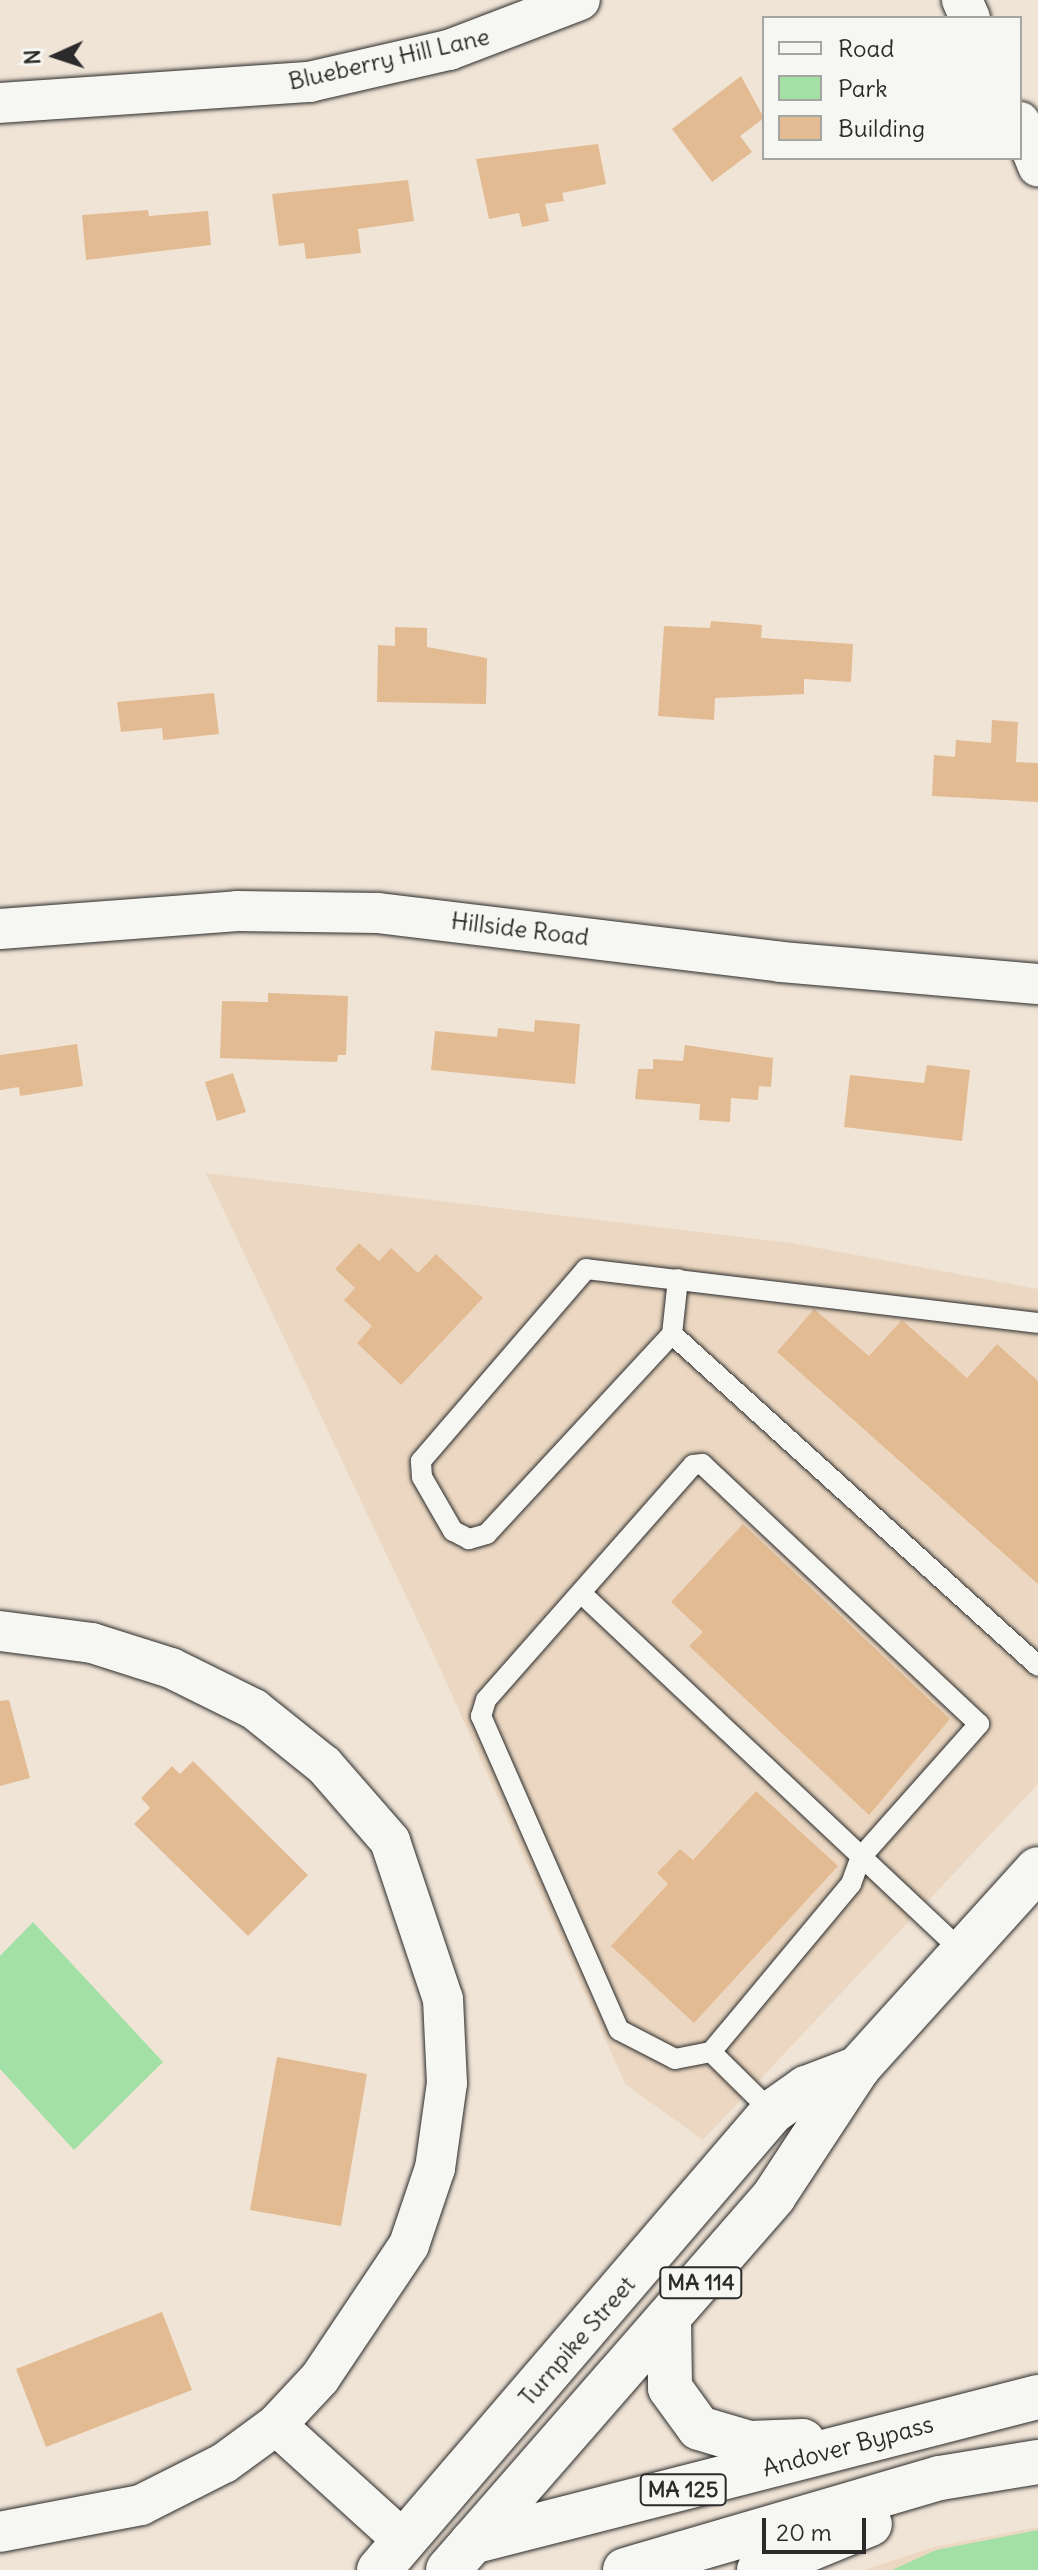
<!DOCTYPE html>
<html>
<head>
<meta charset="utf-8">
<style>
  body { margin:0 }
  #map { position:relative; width:1038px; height:2570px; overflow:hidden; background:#f0e4d6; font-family:Delius,sans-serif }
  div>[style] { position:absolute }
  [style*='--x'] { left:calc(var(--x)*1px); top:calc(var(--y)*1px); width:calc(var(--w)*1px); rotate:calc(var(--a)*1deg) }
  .built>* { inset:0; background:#ecd8c2 }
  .green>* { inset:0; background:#a3e0a6 }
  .building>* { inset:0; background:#e3bb93 }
  .roads { filter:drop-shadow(0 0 2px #2b2b2b) drop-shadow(0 0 2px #2b2b2b) }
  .lane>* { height:20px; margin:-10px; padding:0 10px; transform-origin:10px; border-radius:10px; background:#f6f6f2 }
  .street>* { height:40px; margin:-20px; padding:0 20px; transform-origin:20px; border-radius:20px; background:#f6f6f2 }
  .primary>* { height:44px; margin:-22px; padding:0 22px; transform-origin:22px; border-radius:22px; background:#f6f6f2 }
  .highway>* { height:44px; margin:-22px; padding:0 22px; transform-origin:22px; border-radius:22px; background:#f6f6f2 }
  span { translate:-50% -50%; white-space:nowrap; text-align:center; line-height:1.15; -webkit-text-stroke:6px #f6f6f2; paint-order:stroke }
  .shield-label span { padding:2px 6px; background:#f6f6f2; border:2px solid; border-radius:6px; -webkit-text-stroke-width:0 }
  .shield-label { font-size:22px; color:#2b2b2b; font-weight:700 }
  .street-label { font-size:24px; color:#2b2b2b }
  .legend { position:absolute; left:762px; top:16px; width:260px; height:144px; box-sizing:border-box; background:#f6f6f2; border:2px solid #a5a5a2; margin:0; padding:10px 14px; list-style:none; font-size:24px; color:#2b2b2b }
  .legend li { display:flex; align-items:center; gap:16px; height:40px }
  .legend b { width:40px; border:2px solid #a5a5a2 }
  .north { position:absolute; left:16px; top:16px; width:80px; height:80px; -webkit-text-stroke:6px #f6f6f2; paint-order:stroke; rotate:267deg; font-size:22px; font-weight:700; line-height:32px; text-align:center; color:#2b2b2b }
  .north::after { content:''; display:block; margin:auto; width:28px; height:36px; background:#2b2b2b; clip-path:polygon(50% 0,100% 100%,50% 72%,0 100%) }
  .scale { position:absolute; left:762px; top:2518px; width:104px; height:36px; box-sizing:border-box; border:4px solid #2b2b2b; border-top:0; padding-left:10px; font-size:24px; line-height:28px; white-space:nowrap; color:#2b2b2b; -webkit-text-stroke:6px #f6f6f2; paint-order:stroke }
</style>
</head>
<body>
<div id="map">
  <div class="built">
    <div style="clip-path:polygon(206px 1173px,792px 1243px,1038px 1289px,1038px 1784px,703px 2140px,625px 2084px,440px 1668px)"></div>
    <div style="clip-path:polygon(1038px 2527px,1038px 2570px,864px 2570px,934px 2547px)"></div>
  </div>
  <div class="green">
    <div style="clip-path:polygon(33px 1922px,163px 2062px,74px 2150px,0 2069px,0 1956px)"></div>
    <div style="clip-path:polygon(1038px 2530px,1038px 2570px,892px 2570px,936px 2550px)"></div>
  </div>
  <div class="building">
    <div style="clip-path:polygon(741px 76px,764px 118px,740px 136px,752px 152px,712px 182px,672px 129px)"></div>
    <div style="clip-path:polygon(598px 144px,606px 184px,562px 193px,564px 201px,545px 204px,549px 221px,522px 227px,519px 213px,489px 219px,476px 159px)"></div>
    <div style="clip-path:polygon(408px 180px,414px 221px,358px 229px,361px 253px,306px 259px,304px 243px,279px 246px,272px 194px)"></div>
    <div style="clip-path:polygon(148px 210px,149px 216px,208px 211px,211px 245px,86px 260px,82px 215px)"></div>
    <div style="clip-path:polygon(711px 621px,762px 625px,761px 638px,853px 644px,851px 682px,804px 679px,804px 694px,715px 698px,714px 720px,658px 716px,664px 626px,710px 628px)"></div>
    <div style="clip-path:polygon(395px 627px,427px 628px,427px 647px,487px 658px,486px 704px,377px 702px,378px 645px,395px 646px)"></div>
    <div style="clip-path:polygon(214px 693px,219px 734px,163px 740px,162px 728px,121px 732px,117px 702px)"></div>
    <div style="clip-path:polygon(992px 720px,1018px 722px,1016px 762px,1038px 763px,1038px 802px,932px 796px,934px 755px,955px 757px,956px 740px,991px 743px)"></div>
    <div style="clip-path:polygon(268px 993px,348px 996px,346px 1055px,338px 1055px,337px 1062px,220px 1058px,222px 1001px,268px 1002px)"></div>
    <div style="clip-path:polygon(535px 1020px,580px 1024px,575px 1084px,431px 1070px,435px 1031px,497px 1037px,498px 1028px,534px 1032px)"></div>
    <div style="clip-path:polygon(77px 1044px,83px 1086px,20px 1096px,19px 1087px,0 1090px,0 1055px)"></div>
    <div style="clip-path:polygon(685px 1045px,773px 1058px,771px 1087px,759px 1086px,758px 1100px,731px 1098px,730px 1122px,699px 1120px,700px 1104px,635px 1099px,638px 1069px,653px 1069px,653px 1059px,683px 1061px)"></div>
    <div style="clip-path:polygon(927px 1065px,970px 1070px,962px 1141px,844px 1127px,850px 1075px,924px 1083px)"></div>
    <div style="clip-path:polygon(233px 1073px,246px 1112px,217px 1121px,205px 1082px)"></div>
    <div style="clip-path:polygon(359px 1243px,379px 1261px,391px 1248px,418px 1273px,436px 1254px,483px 1298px,401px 1385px,357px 1343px,372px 1326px,344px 1300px,355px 1288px,335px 1269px)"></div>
    <div style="clip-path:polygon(814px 1309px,869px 1356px,902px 1320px,967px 1378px,997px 1344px,1038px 1381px,1038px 1584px,777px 1352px)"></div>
    <div style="clip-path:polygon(743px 1524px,950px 1719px,869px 1815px,689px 1646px,703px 1632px,671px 1602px)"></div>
    <div style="clip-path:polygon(9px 1700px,30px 1778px,0 1786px,0 1701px)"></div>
    <div style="clip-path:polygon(193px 1761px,308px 1875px,248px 1936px,134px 1824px,150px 1808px,141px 1798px,172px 1766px,180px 1774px)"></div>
    <div style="clip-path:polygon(756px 1791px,838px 1866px,694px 2023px,611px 1946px,668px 1884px,657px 1873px,680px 1849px,693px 1860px)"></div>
    <div style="clip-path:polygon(277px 2057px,367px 2074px,341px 2226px,250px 2210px)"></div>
    <div style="clip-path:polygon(162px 2312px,192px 2390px,46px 2447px,16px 2369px)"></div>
  </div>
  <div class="roads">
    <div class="lane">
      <div style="--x:678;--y:1279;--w:55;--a:96.2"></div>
      <div style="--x:672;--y:1334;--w:494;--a:42.2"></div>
      <div style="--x:672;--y:1334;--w:272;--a:132.8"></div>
      <div style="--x:487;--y:1534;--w:19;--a:164"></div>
      <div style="--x:469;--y:1539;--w:18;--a:-153"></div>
      <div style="--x:453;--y:1531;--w:62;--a:-119.9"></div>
      <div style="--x:422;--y:1477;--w:16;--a:-94"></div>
      <div style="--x:421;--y:1461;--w:253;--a:-49.3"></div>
      <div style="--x:586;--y:1269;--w:455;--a:6.8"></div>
      <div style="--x:581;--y:1593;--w:527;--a:43.23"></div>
      <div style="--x:711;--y:2052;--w:219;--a:-50.2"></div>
      <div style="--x:851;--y:1884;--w:29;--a:-70"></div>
      <div style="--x:861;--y:1857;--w:178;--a:-48.4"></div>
      <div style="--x:979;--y:1724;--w:380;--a:-136.8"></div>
      <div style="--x:702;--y:1464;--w:9;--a:174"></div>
      <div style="--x:693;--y:1465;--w:313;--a:131.4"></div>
      <div style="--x:486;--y:1700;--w:17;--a:107"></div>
      <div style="--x:481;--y:1716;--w:343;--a:66.3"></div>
      <div style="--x:619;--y:2030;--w:63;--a:27.4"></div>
      <div style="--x:675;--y:2059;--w:37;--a:-11"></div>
      <div style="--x:711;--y:2052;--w:86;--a:44.5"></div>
    </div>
    <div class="street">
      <div style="--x:962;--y:0;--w:20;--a:66"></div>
      <div style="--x:0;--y:103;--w:310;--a:-3.9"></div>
      <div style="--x:309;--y:82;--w:144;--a:-12.9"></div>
      <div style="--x:449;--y:50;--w:140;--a:-20.9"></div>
      <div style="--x:1020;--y:122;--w:48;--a:67.8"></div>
      <div style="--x:0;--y:929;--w:238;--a:-4.3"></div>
      <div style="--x:237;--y:911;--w:141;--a:0.8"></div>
      <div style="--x:378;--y:913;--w:406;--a:6.9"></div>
      <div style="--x:781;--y:962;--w:258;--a:4.9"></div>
      <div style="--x:0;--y:1631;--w:93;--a:7.4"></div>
      <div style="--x:92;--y:1643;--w:83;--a:17.6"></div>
      <div style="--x:171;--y:1668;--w:93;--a:26.3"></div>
      <div style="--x:254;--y:1709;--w:90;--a:38.7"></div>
      <div style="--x:324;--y:1765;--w:101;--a:49"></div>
      <div style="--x:390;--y:1841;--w:167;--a:71.5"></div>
      <div style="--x:443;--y:1999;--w:84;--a:87.3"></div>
      <div style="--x:447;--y:2083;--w:86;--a:98"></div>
      <div style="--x:435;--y:2168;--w:81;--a:108.7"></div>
      <div style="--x:409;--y:2245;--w:160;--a:123.8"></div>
      <div style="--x:320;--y:2378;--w:64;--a:133.1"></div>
      <div style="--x:276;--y:2425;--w:64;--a:143.8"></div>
      <div style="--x:224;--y:2463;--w:93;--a:153.2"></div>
      <div style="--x:141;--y:2505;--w:144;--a:169.2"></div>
      <div style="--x:276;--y:2425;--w:174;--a:42.2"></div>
    </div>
    <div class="primary">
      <div style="--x:669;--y:2321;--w:67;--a:89.1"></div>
      <div style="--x:670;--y:2388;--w:49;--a:54.1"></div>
      <div style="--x:699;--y:2428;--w:52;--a:16.7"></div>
      <div style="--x:749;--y:2443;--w:54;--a:-2.1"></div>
      <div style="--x:472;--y:2542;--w:584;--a:-14.37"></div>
      <div style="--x:625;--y:2570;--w:328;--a:-16.3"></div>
      <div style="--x:940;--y:2478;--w:99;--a:-9.3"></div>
      <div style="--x:759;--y:2570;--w:120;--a:-22.5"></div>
    </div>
    <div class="highway">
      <div style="--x:379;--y:2570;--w:604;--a:-49.37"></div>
      <div style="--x:772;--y:2112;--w:42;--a:-35.2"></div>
      <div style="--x:806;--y:2088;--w:56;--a:-21"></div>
      <div style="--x:448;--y:2570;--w:496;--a:-48.9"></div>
      <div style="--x:774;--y:2196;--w:153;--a:-56.7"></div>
      <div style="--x:858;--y:2068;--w:268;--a:-47.9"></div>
    </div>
  </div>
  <div class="shield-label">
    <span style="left:701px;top:2283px">MA 114</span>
    <span style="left:683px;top:2490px">MA 125</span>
  </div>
  <div class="street-label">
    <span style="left:389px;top:59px;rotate:-13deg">Blueberry Hill Lane</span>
    <span style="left:520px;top:929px;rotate:7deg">Hillside Road</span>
    <span style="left:577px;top:2341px;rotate:-49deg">Turnpike Street</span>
    <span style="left:848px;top:2446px;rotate:-15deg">Andover Bypass</span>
  </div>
  <ul class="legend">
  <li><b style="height:10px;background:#f6f6f2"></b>Road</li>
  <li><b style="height:22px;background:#a3e0a6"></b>Park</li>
  <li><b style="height:22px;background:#e3bb93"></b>Building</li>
  </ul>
  <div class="north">N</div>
  <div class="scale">20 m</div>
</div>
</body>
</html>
